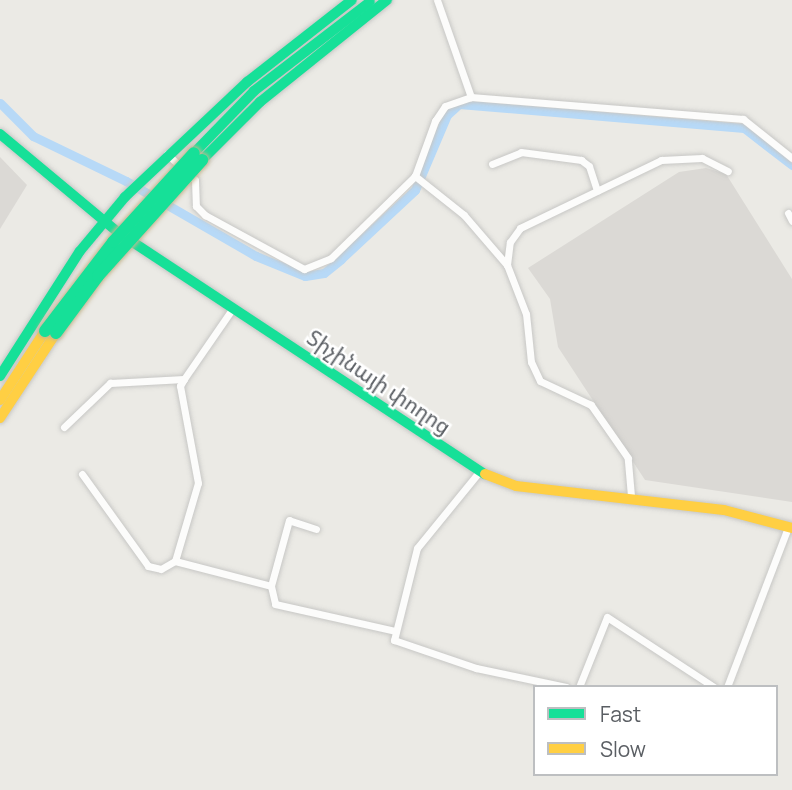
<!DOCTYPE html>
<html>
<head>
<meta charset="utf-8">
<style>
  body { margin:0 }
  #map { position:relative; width:792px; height:790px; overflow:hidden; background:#ebeae5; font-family:Manrope,"Noto Sans Armenian",sans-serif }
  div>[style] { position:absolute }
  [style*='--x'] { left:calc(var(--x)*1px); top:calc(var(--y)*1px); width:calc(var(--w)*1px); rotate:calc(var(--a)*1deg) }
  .industrial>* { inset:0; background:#dbd9d5 }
  .canal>* { height:9px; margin:-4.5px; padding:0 4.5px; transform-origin:4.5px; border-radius:4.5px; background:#b7d9f7 }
  .roads { filter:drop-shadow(0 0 2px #c7c7c5) drop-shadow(0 0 2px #c7c7c5) }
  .street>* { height:7px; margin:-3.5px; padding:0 3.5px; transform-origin:3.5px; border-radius:3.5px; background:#fcfcfb }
  .fast>* { height:10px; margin:-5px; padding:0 5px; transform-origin:5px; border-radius:5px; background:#16e098 }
  .slow>* { height:10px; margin:-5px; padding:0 5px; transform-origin:5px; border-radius:5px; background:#ffcf43 }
  .bridges { filter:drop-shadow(0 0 2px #c3b692) drop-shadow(0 0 2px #c3b692) }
  .fast-bridge>* { height:12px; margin:-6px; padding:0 6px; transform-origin:6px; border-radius:6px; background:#16e098 }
  span { translate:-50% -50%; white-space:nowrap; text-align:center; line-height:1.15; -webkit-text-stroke:5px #fff; paint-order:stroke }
  .street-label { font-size:21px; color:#5a5e63 }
  .legend { position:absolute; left:533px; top:685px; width:245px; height:91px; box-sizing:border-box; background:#fff; border:2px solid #bdbfc1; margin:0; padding:9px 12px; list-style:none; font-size:21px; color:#5a5e63 }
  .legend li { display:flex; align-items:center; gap:14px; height:35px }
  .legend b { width:35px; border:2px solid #bdbfc1 }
</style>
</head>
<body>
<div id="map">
  <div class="industrial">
    <div style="clip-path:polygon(0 157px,27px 185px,0 229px)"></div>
    <div style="clip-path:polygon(706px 168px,726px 174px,792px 279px,792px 502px,645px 480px,558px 347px,550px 299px,528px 268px,679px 172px)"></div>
  </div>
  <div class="canal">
    <div style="--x:0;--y:103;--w:47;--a:45"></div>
    <div style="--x:33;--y:136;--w:103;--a:25.8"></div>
    <div style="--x:126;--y:181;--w:150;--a:30"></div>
    <div style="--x:256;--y:256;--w:53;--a:22.2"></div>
    <div style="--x:305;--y:276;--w:19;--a:-9"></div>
    <div style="--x:324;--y:273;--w:22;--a:-39"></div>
    <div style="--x:341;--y:259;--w:101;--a:-43"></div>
    <div style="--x:415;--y:190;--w:82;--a:-66.9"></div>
    <div style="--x:447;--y:115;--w:16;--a:-43"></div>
    <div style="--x:459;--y:104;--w:286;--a:4.8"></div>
    <div style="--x:744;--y:128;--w:61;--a:37.6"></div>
  </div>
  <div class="roads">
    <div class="street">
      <div style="--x:437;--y:0;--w:103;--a:70.7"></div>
      <div style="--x:167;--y:154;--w:38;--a:43"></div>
      <div style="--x:195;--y:180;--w:26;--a:88"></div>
      <div style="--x:196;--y:206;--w:13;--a:45"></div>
      <div style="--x:205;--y:215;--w:113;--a:28.6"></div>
      <div style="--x:304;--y:269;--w:29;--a:-22"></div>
      <div style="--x:331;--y:258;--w:117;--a:-44.3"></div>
      <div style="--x:492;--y:164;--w:31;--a:-22"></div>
      <div style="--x:521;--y:152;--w:61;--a:7.6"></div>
      <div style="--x:581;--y:160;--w:10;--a:37"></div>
      <div style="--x:589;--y:166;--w:26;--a:72"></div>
      <div style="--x:788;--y:213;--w:9;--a:63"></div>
      <div style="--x:507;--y:265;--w:23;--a:-83"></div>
      <div style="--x:510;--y:242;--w:17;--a:-54"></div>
      <div style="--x:520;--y:228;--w:157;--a:-25.7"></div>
      <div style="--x:661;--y:160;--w:41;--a:-2.8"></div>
      <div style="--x:702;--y:158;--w:29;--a:27"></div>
      <div style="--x:64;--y:427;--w:64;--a:-43.7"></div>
      <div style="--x:110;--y:383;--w:74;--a:-3.1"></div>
      <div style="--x:184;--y:379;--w:86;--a:-55.4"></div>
      <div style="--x:479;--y:472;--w:98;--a:129.2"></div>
      <div style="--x:417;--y:548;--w:95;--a:104"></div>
      <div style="--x:394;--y:640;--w:87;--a:18.9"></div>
      <div style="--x:476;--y:668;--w:92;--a:11.9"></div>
      <div style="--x:82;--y:474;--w:113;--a:54.3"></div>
      <div style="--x:148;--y:566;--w:13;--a:13"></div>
      <div style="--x:161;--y:569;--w:16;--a:-30"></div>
      <div style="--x:175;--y:561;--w:81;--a:-73.6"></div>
      <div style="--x:198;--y:483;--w:99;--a:-100.5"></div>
      <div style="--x:180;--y:386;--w:8;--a:-60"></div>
      <div style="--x:631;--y:496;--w:38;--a:-95"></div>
      <div style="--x:628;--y:458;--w:65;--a:-124.9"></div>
      <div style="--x:591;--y:405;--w:56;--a:-154.8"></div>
      <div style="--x:540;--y:381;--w:21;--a:-115"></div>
      <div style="--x:531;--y:362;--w:48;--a:-95.9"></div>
      <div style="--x:526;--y:314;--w:53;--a:-111.2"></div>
      <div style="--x:507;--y:265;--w:66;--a:-130.7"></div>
      <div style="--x:464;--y:215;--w:63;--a:-141.5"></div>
      <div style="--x:415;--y:176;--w:59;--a:-70"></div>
      <div style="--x:435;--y:121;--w:18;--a:-56"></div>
      <div style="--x:445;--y:106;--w:28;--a:-19"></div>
      <div style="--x:471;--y:97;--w:273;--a:4.6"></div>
      <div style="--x:743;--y:119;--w:63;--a:38.5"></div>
      <div style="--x:316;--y:529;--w:28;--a:-162"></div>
      <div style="--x:289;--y:520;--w:68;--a:105.3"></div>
      <div style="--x:271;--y:586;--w:18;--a:77"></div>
      <div style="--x:275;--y:604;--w:124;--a:12.6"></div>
      <div style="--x:175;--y:561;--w:99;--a:14.6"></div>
      <div style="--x:579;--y:687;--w:75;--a:-68.2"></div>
      <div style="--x:607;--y:617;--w:128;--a:33.2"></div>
      <div style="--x:727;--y:687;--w:171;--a:-69.1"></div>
    </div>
    <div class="fast">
      <div style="--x:0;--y:134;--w:155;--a:39.8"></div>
      <div style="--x:119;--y:233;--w:438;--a:33.4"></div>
      <div style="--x:194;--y:153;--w:86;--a:-45.9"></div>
      <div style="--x:254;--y:91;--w:146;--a:-37.5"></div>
      <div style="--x:202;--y:160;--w:82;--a:-45"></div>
      <div style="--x:260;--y:102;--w:163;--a:-38.8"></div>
      <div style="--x:0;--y:376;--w:148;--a:-57.4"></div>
      <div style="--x:80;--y:251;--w:70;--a:-50.2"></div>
      <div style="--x:125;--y:197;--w:168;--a:-43.3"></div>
      <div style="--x:247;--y:82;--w:133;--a:-38"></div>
    </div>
    <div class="slow">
      <div style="--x:0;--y:400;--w:82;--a:-56.9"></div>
      <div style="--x:0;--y:418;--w:102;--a:-56.6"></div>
      <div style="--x:485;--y:474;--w:33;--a:21"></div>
      <div style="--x:516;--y:486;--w:209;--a:6.6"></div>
      <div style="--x:724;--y:510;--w:70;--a:14.8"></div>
    </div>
  </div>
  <div class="bridges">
    <div class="fast-bridge">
      <div style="--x:45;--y:331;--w:112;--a:-52.6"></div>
      <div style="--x:113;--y:242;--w:120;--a:-47.7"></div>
      <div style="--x:56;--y:333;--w:71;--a:-53.6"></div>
      <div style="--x:98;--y:276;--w:156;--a:-48.1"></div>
    </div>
  </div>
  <div class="street-label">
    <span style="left:379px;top:382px;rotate:34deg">Տիչինայի փողոց</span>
  </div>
  <ul class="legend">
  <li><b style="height:9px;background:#16e098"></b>Fast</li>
  <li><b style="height:9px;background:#ffcf43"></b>Slow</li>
  </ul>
</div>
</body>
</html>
